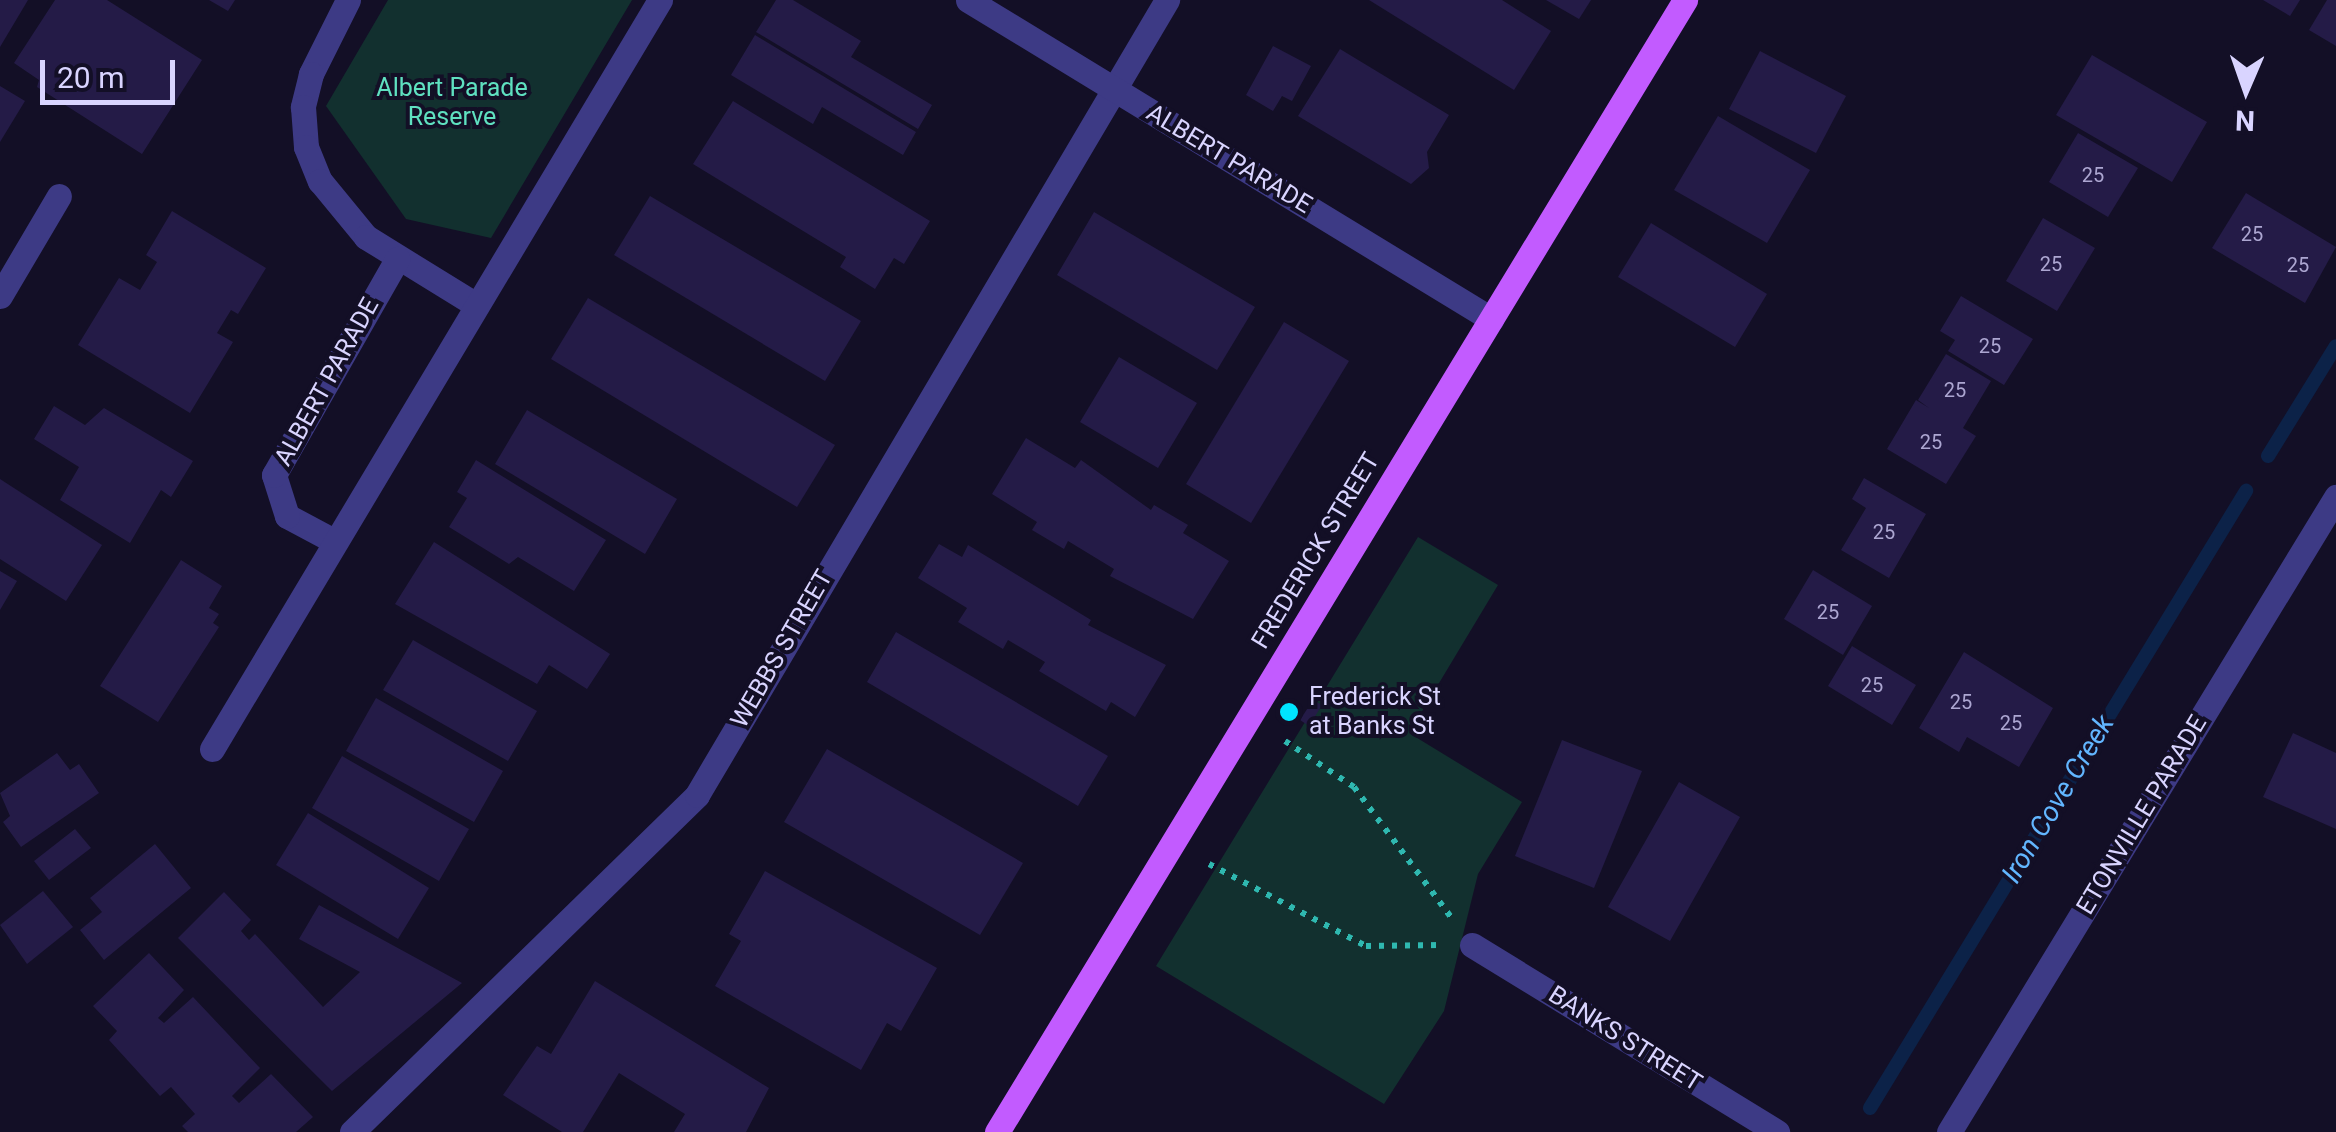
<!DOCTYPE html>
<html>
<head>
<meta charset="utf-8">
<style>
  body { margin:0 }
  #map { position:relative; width:2336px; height:1132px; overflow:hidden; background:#130f26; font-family:Roboto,sans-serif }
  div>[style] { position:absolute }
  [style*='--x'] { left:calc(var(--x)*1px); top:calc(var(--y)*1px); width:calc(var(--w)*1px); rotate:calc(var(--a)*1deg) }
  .green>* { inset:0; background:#12302f }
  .stream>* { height:14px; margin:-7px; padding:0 7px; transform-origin:7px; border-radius:7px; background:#0c2248 }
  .building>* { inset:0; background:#241b47 }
  .path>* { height:6px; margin-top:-3px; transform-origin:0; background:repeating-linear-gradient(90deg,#2fb8b0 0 5px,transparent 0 13px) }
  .service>* { height:25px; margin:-12.5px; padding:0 12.5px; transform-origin:12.5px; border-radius:12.5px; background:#3d3a85 }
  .minor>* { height:25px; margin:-12.5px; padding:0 12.5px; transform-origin:12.5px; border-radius:12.5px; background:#3d3a85 }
  .primary>* { height:25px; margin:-12.5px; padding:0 12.5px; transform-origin:12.5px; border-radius:12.5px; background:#c25bff }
  .dots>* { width:28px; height:28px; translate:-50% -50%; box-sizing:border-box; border:5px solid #130f26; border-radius:50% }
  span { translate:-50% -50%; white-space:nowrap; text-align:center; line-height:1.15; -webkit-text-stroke:8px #130f26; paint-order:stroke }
  .number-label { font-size:20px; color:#aca6d1 }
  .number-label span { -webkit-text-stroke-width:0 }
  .park-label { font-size:25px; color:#5fe0c0 }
  .street-label { font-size:25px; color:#d9d4ff }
  .poi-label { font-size:25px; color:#d9d4ff }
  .left { translate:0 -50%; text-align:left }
  .water-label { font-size:28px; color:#62b6ff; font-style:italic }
  .north { position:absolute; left:2196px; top:40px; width:100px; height:100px; -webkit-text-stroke:8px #130f26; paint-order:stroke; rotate:182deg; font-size:28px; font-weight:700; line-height:40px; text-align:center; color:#d9d4ff }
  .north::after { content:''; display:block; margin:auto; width:35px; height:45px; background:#d9d4ff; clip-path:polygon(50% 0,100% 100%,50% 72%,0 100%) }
  .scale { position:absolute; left:40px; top:60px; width:135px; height:45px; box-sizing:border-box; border:5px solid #d9d4ff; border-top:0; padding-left:12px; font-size:30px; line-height:35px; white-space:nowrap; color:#d9d4ff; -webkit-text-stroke:8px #130f26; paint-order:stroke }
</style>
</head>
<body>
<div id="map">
  <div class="green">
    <div style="clip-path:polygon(388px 0,632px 0,491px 238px,406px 219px,326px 106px)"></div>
    <div style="clip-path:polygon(1418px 537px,1498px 585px,1409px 733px,1522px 802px,1478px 874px,1444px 1011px,1384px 1104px,1156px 966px)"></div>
  </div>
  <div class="stream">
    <div style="--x:2268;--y:456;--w:129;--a:-58.3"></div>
    <div style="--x:1870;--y:1108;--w:723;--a:-58.64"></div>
  </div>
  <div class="building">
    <div style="clip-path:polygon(0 0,28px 0,0 47px)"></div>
    <div style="clip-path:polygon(55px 0,107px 0,202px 60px,142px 154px,37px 87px,39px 80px,14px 63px)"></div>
    <div style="clip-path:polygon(209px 0,235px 0,228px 11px)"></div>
    <div style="clip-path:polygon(776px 0,793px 0,861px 41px,851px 57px,932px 105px,918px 129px,756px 32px)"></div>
    <div style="clip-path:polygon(1369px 0,1502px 0,1551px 31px,1514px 90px)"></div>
    <div style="clip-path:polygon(1546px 0,1591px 0,1579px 19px)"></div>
    <div style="clip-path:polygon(2263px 0,2300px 0,2290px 16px)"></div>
    <div style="clip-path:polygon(2327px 0,2336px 0,2336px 46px,2309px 30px)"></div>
    <div style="clip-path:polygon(755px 35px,916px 132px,903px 155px,822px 107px,813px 124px,731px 75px)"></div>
    <div style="clip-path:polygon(1273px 46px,1311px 66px,1292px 101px,1282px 96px,1273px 111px,1246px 95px)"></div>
    <div style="clip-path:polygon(1340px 49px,1449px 115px,1427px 152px,1429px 168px,1411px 184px,1298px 116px)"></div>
    <div style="clip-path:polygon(1760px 51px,1846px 96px,1816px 153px,1729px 109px)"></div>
    <div style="clip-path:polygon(2092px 55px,2207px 122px,2172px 182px,2056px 115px)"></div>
    <div style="clip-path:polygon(0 86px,25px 101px,0 142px)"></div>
    <div style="clip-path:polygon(733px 101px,930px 221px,904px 264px,894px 258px,875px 289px,840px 267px,846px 257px,693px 164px)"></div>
    <div style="clip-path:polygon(1718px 116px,1810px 170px,1767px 243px,1674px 190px)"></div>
    <div style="clip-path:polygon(2078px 133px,2138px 168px,2108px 217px,2049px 182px)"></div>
    <div style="clip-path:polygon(2246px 193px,2336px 247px,2305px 303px,2212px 248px)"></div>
    <div style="clip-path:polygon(650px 196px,861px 321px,825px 381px,614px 255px)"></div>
    <div style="clip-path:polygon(172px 211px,266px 268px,238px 314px,231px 310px,217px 333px,233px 342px,190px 413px,78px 345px,119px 278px,140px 290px,157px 262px,146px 255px)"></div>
    <div style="clip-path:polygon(1094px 212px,1255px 307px,1217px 370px,1057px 275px)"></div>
    <div style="clip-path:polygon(2043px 218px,2095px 248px,2057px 311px,2006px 281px)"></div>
    <div style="clip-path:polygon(1651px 223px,1767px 294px,1735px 347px,1618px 277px)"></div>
    <div style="clip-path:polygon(1961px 296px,2033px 339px,2004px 385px,1948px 351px,1955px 340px,1940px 331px)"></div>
    <div style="clip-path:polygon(588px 298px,835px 445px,797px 507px,551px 359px)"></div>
    <div style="clip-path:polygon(1284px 322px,1349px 361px,1251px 523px,1186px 484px)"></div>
    <div style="clip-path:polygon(1946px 354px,1991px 381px,1963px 428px,1976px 436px,1946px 484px,1887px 449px,1916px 400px,1929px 408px,1918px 400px)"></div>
    <div style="clip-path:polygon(1119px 357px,1197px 403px,1158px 468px,1080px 422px)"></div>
    <div style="clip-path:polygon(54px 406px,85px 425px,104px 408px,193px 461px,171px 497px,161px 490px,130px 543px,60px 500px,79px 467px,34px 439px)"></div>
    <div style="clip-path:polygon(527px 410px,677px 499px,645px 554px,495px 464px)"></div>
    <div style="clip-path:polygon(1026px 438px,1075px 468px,1081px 460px,1151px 510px,1154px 505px,1188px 525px,1183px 533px,1229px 561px,1193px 619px,1110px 576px,1114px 569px,1068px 541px,1064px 549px,1032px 530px,1037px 522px,992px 494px)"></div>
    <div style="clip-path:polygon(476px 460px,606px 540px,574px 591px,518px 557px,509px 564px,449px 527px,467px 498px,457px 492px)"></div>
    <div style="clip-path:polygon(1864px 478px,1926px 514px,1889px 578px,1841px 550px,1866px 508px,1852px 499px)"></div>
    <div style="clip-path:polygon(0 479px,102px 545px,66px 601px,0 559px)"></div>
    <div style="clip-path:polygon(434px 542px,610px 654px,587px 689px,549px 665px,537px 684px,395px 604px)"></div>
    <div style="clip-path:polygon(939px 544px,962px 557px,968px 545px,1091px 620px,1088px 625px,1166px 665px,1135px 717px,1111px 702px,1106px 711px,1039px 671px,1045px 662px,1008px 640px,1003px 649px,958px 622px,967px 608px,918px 578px)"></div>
    <div style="clip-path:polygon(181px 560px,222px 586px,209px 608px,219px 614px,213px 623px,219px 627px,158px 722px,100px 686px)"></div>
    <div style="clip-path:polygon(1813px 570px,1872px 606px,1843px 655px,1784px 619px)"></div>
    <div style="clip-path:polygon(0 571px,17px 581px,0 610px)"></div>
    <div style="clip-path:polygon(896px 632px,1108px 756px,1078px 806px,867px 682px)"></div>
    <div style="clip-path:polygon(413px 640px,537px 711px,508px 761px,383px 690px)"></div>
    <div style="clip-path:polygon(1852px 646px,1916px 685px,1892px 725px,1828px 686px)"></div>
    <div style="clip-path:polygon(1964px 652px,2053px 708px,2019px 767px,1967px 737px,1959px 752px,1919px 728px)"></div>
    <div style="clip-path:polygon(376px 698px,503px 771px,474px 822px,346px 751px)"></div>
    <div style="clip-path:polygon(1313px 700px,1322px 705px,1309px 726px,1300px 720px)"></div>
    <div style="clip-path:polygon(2293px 733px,2336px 753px,2336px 829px,2263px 797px)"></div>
    <div style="clip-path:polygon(1562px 740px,1642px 771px,1594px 888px,1515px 856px)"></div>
    <div style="clip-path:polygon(827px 749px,1023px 863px,980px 935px,784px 822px)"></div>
    <div style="clip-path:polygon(57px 753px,70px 770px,79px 764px,99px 793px,21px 847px,3px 822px,10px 816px,0 793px)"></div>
    <div style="clip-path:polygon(342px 756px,469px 829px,439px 881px,312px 808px)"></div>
    <div style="clip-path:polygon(1679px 782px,1740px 817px,1670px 941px,1608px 907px)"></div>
    <div style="clip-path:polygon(308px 813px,429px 888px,398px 939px,276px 865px)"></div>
    <div style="clip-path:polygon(75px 829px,91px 848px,49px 880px,34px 861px)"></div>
    <div style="clip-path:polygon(155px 844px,191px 888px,104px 960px,80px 930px,102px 912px,90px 898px)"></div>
    <div style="clip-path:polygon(765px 871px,937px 968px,901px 1031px,887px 1023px,861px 1070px,715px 986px,741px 941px,729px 934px)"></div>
    <div style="clip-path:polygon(43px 891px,73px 927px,27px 964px,0 925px)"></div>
    <div style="clip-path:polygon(224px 892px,251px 920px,241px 931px,249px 940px,255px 934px,323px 1007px,360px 972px,299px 939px,319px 905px,462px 983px,332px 1091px,178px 938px)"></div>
    <div style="clip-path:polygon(149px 953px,184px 990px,158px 1018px,164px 1023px,193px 997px,260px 1068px,232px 1096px,239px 1103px,271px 1074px,313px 1117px,296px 1132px,188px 1132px,182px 1126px,195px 1114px,171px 1087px,160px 1096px,109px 1040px,117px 1031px,93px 1006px)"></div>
    <div style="clip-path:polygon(595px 981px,769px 1088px,746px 1132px,674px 1132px,685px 1114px,619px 1073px,583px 1132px,562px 1132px,503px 1095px,537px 1046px,551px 1054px)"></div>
  </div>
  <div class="path">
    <div style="--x:1285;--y:741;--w:83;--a:33.7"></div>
    <div style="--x:1354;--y:787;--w:166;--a:53.3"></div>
    <div style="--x:1209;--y:864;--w:177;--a:27.6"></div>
    <div style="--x:1366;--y:946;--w:75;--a:-0.8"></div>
  </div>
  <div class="service">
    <div style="--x:352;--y:1132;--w:482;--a:-44.3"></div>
    <div style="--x:697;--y:795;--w:924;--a:-59.41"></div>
  </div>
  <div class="minor">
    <div style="--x:348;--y:0;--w:83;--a:116.6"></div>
    <div style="--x:311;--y:74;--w:34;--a:104"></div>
    <div style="--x:303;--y:107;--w:40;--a:85.7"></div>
    <div style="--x:306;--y:147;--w:37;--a:68"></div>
    <div style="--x:320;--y:181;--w:72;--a:50.6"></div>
    <div style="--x:366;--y:237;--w:126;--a:31.7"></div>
    <div style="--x:968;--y:0;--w:613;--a:31.38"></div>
    <div style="--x:0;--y:296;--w:116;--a:-59.5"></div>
    <div style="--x:332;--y:540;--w:51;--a:-151.9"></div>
    <div style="--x:287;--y:516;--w:43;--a:-107.6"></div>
    <div style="--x:274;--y:475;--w:249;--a:-60.3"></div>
    <div style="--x:212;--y:749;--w:873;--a:-59.12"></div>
    <div style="--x:1472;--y:945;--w:358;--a:31.5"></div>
    <div style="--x:1949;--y:1132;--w:744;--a:-58.64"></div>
  </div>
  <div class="primary">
    <div style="--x:997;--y:1132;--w:1325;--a:-58.71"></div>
  </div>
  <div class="dots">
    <div style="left:1289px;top:712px;background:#00e5ff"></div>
  </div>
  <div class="number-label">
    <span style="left:2093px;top:175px">25</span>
    <span style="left:2252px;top:234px">25</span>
    <span style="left:2051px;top:264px">25</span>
    <span style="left:2298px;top:265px">25</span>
    <span style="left:1990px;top:346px">25</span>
    <span style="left:1955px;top:390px">25</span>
    <span style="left:1931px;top:442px">25</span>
    <span style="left:1884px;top:532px">25</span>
    <span style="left:1828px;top:612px">25</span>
    <span style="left:1872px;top:685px">25</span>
    <span style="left:1961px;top:702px">25</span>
    <span style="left:2011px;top:723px">25</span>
  </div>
  <div class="park-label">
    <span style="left:452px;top:103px">Albert Parade<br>Reserve</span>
  </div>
  <div class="street-label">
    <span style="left:1229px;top:159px;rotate:31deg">ALBERT PARADE</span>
    <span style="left:327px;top:382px;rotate:-61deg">ALBERT PARADE</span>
    <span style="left:1316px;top:551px;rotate:-59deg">FREDERICK STREET</span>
    <span style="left:782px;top:649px;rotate:-60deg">WEBBS STREET</span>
    <span style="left:2142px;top:815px;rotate:-59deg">ETONVILLE PARADE</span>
    <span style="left:1625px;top:1039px;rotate:32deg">BANKS STREET</span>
  </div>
  <div class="poi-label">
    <span class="left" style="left:1309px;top:712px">Frederick St<br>at Banks St</span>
  </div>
  <div class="water-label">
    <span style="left:2058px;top:799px;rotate:-59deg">Iron Cove Creek</span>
  </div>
  <div class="north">N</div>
  <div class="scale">20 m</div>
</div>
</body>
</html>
